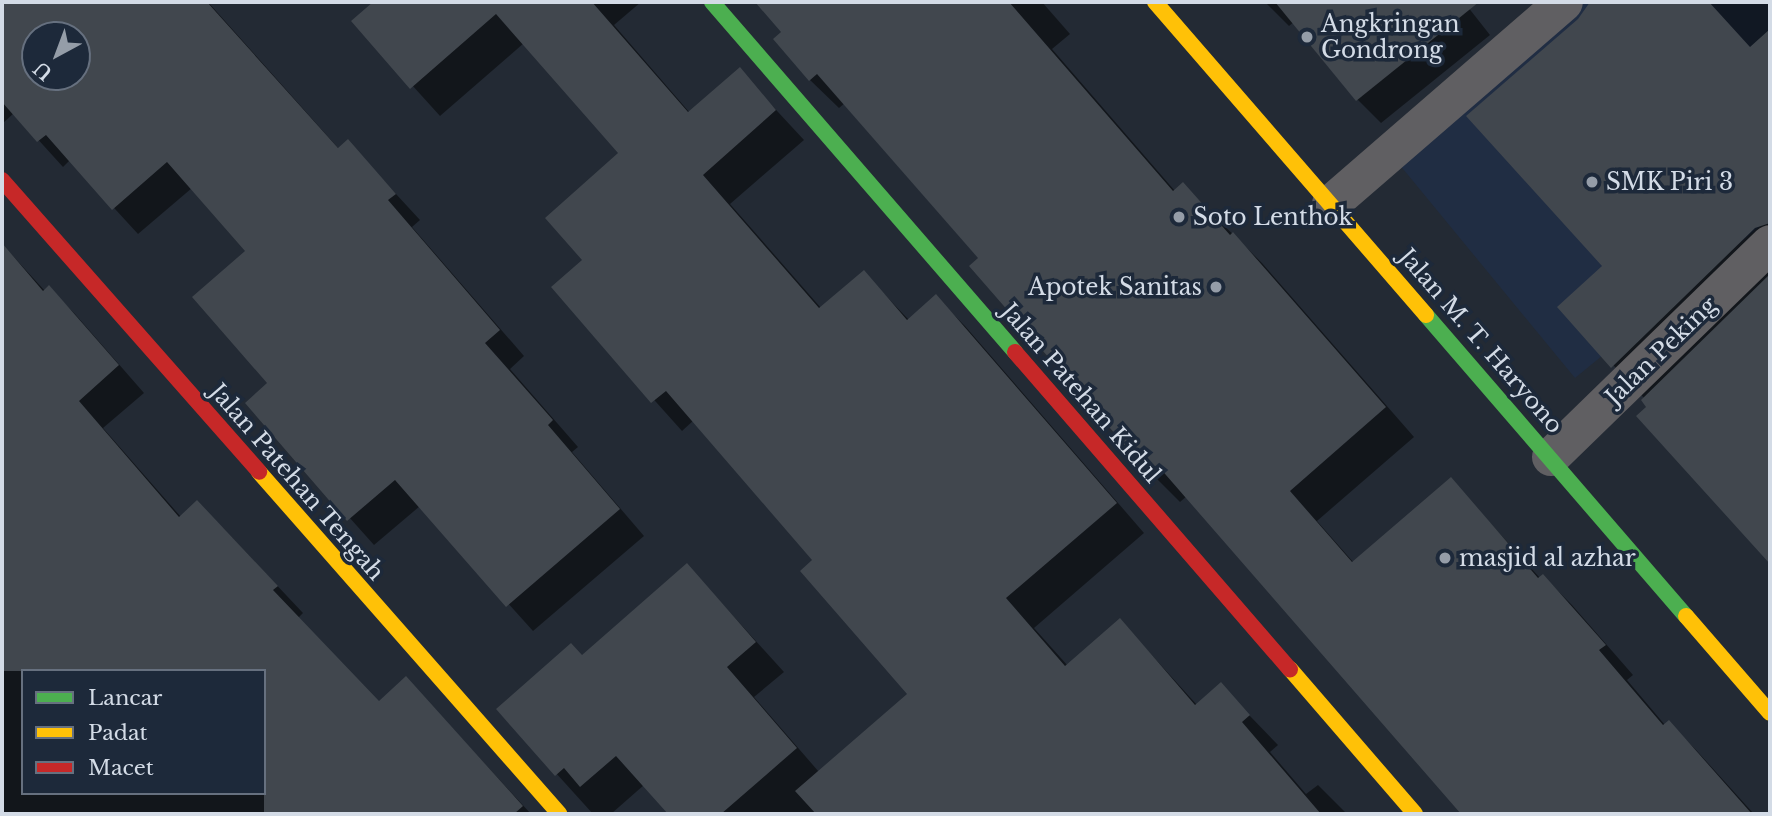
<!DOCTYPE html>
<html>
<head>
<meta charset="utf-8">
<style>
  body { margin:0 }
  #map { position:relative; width:1772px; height:816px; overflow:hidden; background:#232a34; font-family:"Libre Baskerville",serif }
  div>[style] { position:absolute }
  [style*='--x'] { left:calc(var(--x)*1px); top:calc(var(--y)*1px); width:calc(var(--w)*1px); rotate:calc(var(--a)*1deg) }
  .built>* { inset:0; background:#202d43 }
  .shadow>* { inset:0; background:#0007 }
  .building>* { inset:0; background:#41474e }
  .street>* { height:38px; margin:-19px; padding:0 19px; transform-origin:19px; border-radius:19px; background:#605f62 }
  .fast>* { height:16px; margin:-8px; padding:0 8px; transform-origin:8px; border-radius:8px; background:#4caf50 }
  .slow>* { height:16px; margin:-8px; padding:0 8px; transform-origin:8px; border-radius:8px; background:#ffc107 }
  .jam>* { height:16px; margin:-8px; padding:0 8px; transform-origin:8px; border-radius:8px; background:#c62828 }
  .dots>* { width:19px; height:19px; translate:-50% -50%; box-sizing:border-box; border:4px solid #1d293a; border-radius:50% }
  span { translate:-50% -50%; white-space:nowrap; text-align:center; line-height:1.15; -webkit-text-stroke:7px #1d293a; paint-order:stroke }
  .poi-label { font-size:23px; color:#d3dbe6 }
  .left { translate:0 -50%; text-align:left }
  .right { translate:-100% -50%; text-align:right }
  .street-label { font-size:23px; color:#d3dbe6 }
  .frame { position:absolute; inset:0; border:4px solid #d3dbe6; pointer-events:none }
  .legend { position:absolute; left:21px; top:669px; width:245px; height:126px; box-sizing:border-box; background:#1d293a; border:2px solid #66707f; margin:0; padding:9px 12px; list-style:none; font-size:21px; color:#d3dbe6 }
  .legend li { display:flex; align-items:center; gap:14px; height:35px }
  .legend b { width:35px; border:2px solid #66707f }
  .north { position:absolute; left:21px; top:21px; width:70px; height:70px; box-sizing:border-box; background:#1d293a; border:2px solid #66707f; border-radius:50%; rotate:221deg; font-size:19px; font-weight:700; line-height:28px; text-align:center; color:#d3dbe6 }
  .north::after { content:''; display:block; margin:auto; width:24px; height:32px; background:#959da8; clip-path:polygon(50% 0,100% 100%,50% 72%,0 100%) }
</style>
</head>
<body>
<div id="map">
  <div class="built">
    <div style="clip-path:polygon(1561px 2px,1770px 2px,1770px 218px,1575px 378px,1385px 147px)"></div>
  </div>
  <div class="shadow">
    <div style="clip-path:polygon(evenodd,2px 2px,208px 2px,339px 149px,348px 142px,420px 220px,412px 227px,524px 356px,510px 369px,578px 447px,572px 452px,644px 536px,533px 631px,420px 506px,374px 545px,247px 403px,269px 384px,247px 251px,192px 188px,138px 234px,70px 160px,63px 167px,14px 113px,2px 124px,2px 2px,35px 35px,77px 35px,77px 77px,35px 77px,35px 35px)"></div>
    <div style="clip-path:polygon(376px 2px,641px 2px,614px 25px,690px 113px,739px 70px,804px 140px,730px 204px,821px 308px,863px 272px,909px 320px,936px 297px,965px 326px,1144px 533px,1034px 628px,1068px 666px,1120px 620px,1197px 705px,1220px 685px,1278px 745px,1270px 752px,1306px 794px,1318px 785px,1347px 814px,670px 814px,644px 785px,611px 814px,593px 814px,498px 709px,583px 657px,687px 565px,784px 672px,754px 697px,819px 772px,910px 694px,815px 560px,694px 420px,682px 431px,553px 287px,585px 260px,621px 153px,524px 43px,440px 116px,354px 21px)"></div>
    <div style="clip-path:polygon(757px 2px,1042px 2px,1070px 34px,1052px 49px,1175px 191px,1183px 185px,1262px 263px,1414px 437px,1317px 521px,1354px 563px,1450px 479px,1540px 578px,1543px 576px,1572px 605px,1633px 675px,1627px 680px,1665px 725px,1669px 722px,1697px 751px,1754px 814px,1463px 814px,1187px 496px,1180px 502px,1151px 473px,980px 258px,845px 103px,839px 108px,810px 80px,783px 32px)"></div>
    <div style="clip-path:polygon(1265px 2px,1464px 2px,1490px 35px,1381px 123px,1357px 99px,1294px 22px,1289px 26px)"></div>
    <div style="clip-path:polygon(1593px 2px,1770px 2px,1770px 561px,1639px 416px,1649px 407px,1645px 399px,1559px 307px,1604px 267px,1580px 20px)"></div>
    <div style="clip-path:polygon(evenodd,2px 244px,45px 291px,49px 288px,75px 314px,144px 393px,103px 428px,181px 517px,223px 528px,303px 613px,298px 618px,379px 703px,406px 678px,531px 814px,2px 814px,2px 244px,23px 671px,264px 671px,264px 793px,23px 793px,23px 671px)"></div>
  </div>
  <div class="building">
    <div style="clip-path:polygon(evenodd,2px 2px,207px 2px,338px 148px,348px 139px,396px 194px,388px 200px,500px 330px,485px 343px,553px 420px,548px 425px,620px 509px,506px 607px,395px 480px,347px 521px,245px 403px,267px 383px,192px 297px,245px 251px,167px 162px,112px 210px,46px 135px,37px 142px,2px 102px,2px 2px,35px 35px,77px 35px,77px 77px,35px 77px,35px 35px)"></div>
    <div style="clip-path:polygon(373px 2px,592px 2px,688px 112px,740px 67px,776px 110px,703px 175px,819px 308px,864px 270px,907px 320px,936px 294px,1117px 503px,1006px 598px,1065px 666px,1120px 618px,1195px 705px,1221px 682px,1250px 715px,1242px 722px,1321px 814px,816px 814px,795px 791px,907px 694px,800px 571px,812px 560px,666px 391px,651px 403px,551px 287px,582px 260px,545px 218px,618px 153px,496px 14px,410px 89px,351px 21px)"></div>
    <div style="clip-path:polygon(755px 2px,1009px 2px,1173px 191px,1183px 182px,1230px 235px,1233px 232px,1386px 407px,1290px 491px,1352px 562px,1451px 477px,1538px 578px,1543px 574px,1606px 645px,1599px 650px,1663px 725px,1669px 720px,1752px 814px,1461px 814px,1159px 467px,1150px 474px,969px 266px,978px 258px,817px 74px,809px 81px,773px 39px,781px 32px)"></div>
    <div style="clip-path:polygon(1275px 2px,1479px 2px,1356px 101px)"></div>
    <div style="clip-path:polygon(1590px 2px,1709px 2px,1750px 47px,1770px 29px,1770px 223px,1755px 228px,1611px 368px,1557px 307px,1602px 266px,1466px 116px,1578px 19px)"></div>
    <div style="clip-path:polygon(2px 243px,43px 291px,49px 285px,119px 365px,79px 401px,179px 517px,197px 500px,278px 586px,273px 590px,379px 701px,406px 676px,523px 806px,514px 814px,264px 814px,264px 671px,2px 671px)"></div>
    <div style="clip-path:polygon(1770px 274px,1770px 564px,1636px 416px,1646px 407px,1641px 400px)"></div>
    <div style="clip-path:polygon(687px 563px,756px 642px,727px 667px,797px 748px,721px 814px,668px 814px,616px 756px,580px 787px,564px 768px,555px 776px,496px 709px,571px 643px,582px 655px)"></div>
  </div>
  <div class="street">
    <div style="--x:1331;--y:204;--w:308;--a:-40.9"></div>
    <div style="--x:1551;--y:457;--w:305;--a:-44.2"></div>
  </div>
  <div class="fast">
    <div style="--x:712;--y:2;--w:463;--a:49.1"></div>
    <div style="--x:1426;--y:315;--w:398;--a:49.2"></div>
  </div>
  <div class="slow">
    <div style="--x:1155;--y:2;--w:414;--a:49.1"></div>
    <div style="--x:259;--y:472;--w:455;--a:48.7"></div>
    <div style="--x:1686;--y:616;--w:128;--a:49.1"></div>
    <div style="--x:1290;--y:669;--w:191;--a:49.2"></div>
  </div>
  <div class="jam">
    <div style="--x:2;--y:180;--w:389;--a:48.6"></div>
    <div style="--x:1015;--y:352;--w:420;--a:49.1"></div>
  </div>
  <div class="dots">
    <div style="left:1307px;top:37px;background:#959da8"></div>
    <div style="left:1592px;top:182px;background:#959da8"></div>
    <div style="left:1179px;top:217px;background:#959da8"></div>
    <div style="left:1216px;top:287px;background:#959da8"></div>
    <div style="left:1445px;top:558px;background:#959da8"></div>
  </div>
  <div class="poi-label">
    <span class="left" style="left:1321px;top:37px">Angkringan<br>Gondrong</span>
    <span class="left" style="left:1606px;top:182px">SMK Piri 3</span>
    <span class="left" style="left:1193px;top:217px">Soto Lenthok</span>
    <span class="right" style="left:1202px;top:287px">Apotek Sanitas</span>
    <span class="left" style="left:1459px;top:558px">masjid al azhar</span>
  </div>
  <div class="street-label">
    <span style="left:1481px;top:341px;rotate:49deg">Jalan M. T. Haryono</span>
    <span style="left:1661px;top:351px;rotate:-44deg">Jalan Peking</span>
    <span style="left:1081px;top:393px;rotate:49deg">Jalan Patehan Kidul</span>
    <span style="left:297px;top:482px;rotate:49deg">Jalan Patehan Tengah</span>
  </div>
  <div class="frame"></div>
  <ul class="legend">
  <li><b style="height:9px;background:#4caf50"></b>Lancar</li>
  <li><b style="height:9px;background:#ffc107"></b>Padat</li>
  <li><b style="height:9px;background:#c62828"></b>Macet</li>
  </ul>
  <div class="north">U</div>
</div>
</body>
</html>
